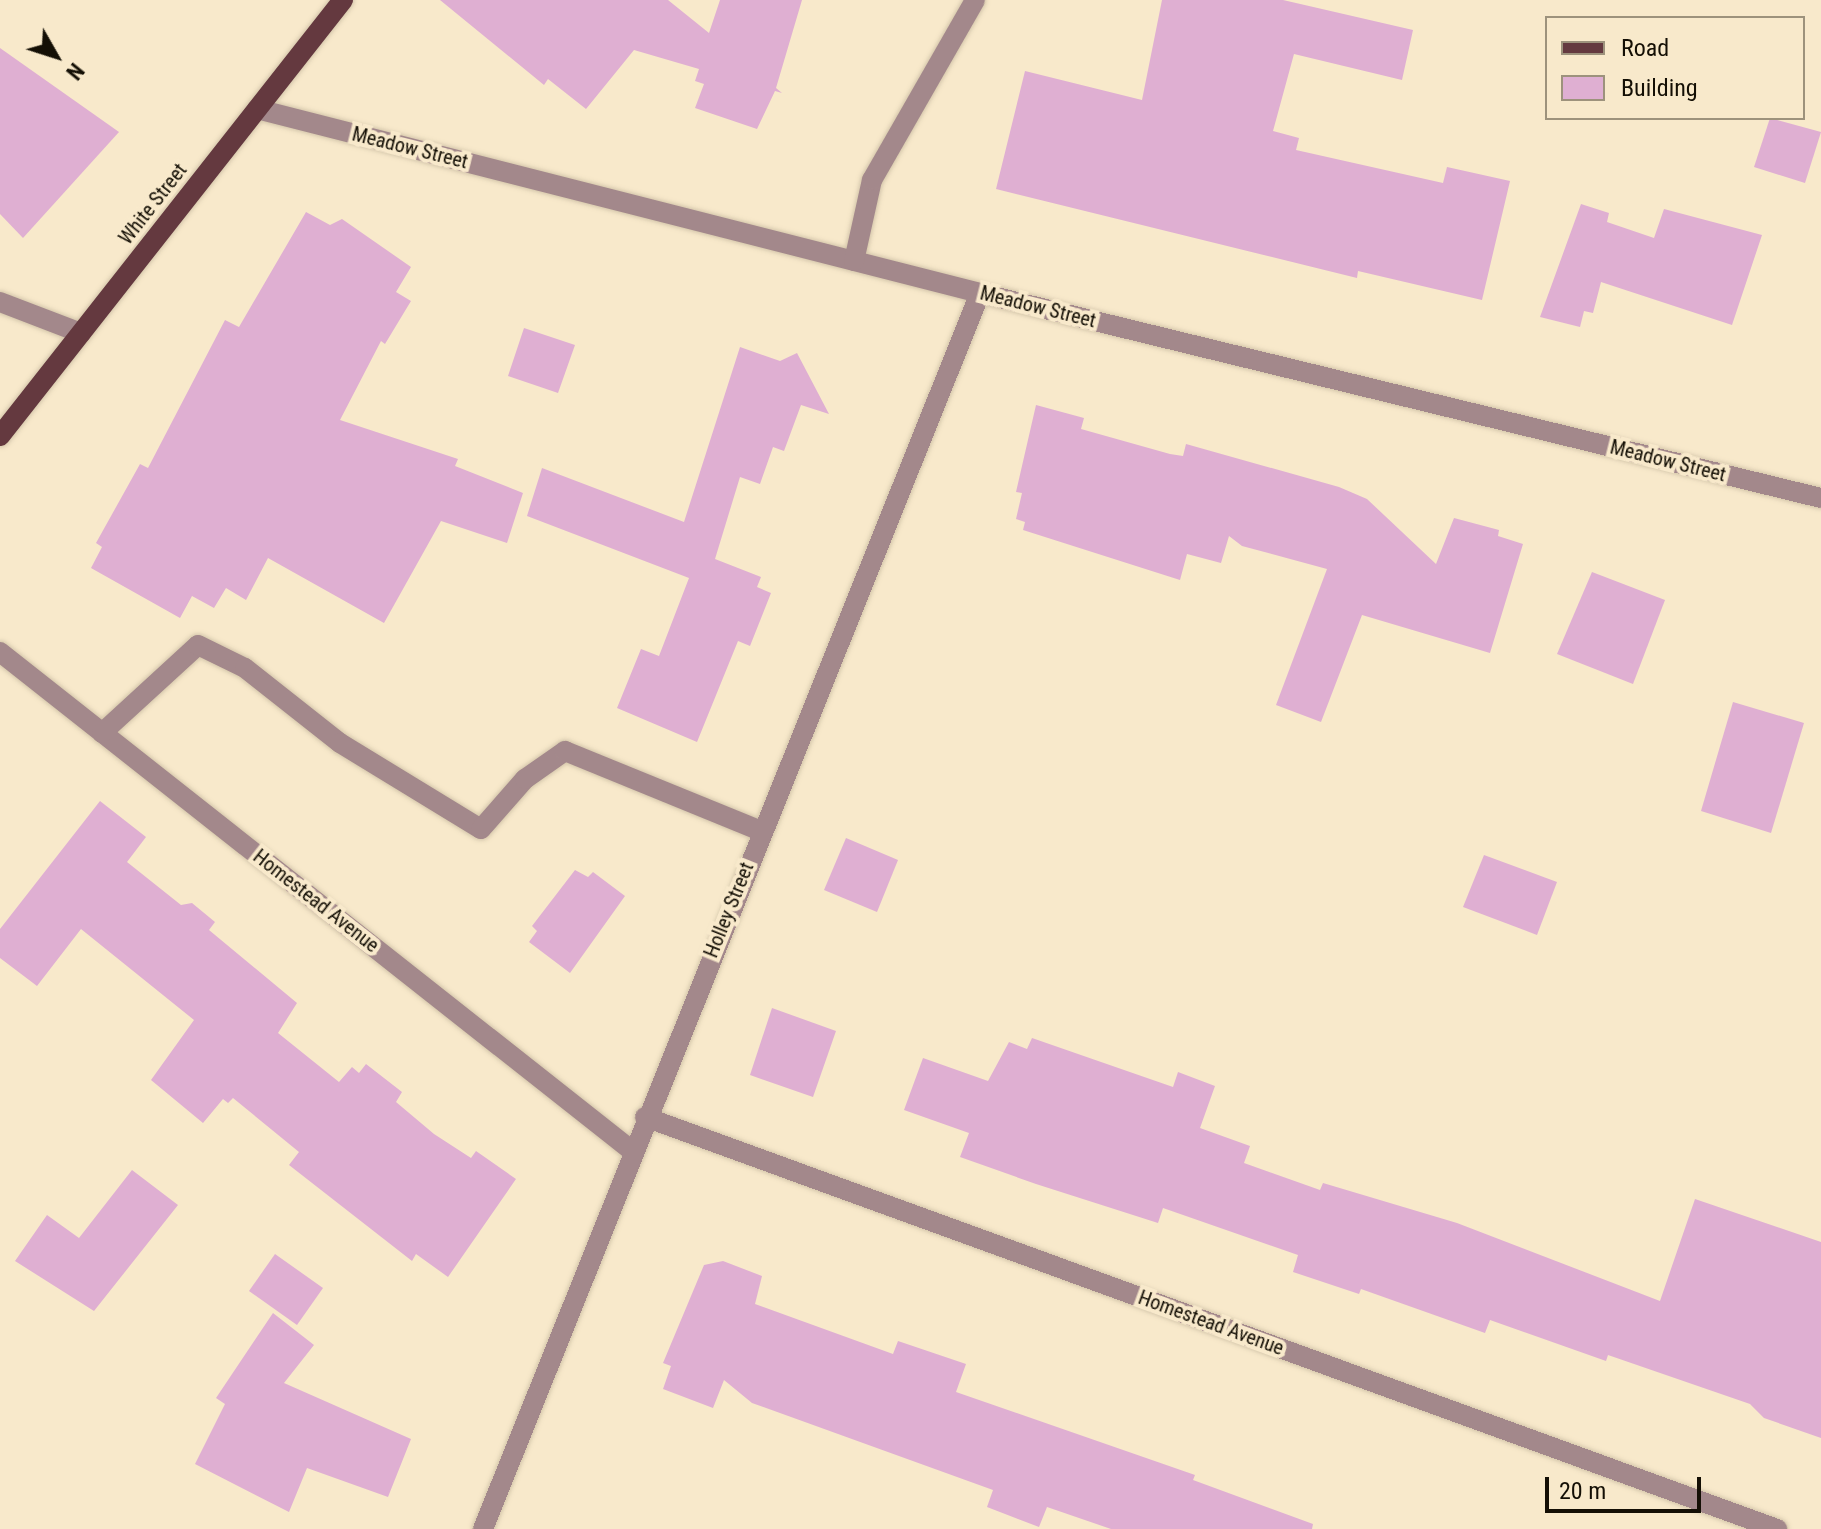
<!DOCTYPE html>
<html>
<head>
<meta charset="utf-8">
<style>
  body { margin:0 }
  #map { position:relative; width:1821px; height:1529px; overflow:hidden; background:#f8e9cb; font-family:"Roboto Condensed",sans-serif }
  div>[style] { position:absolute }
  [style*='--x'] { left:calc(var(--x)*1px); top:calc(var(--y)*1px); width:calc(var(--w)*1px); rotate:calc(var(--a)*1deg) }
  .building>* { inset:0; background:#dfafd2 }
  .roads { filter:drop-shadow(0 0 2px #d4c6ab) drop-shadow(0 0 2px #d4c6ab) }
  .minor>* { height:20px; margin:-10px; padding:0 10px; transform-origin:10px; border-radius:10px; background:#a3888b }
  .major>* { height:20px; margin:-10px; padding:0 10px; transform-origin:10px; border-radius:10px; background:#64393f }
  span { translate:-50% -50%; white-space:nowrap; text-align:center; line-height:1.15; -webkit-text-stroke:8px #f8e9cb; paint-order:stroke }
  .street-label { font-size:20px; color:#140f05 }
  .legend { position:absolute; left:1545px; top:16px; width:260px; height:104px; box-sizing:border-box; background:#f8e9cb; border:2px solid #9d927c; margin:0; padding:10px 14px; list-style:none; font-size:24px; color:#140f05 }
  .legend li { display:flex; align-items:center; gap:16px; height:40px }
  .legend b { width:40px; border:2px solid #9d927c }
  .north { position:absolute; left:16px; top:16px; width:80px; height:80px; -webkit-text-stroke:6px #f8e9cb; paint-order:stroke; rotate:129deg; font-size:22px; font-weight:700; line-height:32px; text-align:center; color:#140f05 }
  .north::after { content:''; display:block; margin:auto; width:28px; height:36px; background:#140f05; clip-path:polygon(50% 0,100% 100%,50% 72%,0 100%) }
  .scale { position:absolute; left:1545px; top:1477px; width:156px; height:36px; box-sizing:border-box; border:4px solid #140f05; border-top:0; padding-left:10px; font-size:24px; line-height:28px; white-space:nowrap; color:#140f05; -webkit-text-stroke:6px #f8e9cb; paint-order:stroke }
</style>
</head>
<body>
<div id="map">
  <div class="building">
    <div style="clip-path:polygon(440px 0,668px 0,709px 33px,720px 0,802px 0,776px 88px,782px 93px,775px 91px,757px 129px,695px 108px,704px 84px,695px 81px,699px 69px,634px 50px,586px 109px,548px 79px,544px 85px)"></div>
    <div style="clip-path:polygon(1162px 0,1283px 0,1413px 30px,1402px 80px,1294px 54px,1273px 131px,1299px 138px,1296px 150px,1443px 183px,1447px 167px,1510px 181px,1482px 300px,1358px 271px,1357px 278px,996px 189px,1025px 71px,1142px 100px)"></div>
    <div style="clip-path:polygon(0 48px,119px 132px,23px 238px,0 214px)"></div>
    <div style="clip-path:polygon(1770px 118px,1821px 132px,1805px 183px,1754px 167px)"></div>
    <div style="clip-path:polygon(1581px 204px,1609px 213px,1607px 222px,1654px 238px,1664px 209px,1762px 235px,1732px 325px,1601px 282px,1593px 313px,1584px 311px,1580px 327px,1540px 317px)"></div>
    <div style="clip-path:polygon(306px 212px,330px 225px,342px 219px,411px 267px,396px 292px,411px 301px,385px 344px,381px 341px,340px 420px,458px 459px,455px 466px,523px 493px,507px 543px,441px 521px,384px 623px,268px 558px,246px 600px,226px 588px,214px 608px,192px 596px,180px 618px,91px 568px,102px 547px,96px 543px,140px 464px,148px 468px,225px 320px,239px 327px)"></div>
    <div style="clip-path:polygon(524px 328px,575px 345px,558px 393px,508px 376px)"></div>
    <div style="clip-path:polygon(740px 347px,780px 361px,797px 353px,829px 414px,801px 405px,784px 451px,773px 447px,760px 484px,740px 477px,715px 559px,761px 577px,757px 587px,771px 593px,750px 646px,738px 641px,697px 742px,617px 708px,641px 649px,659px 656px,689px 578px,527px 516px,542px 468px,684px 522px)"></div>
    <div style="clip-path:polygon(1036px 405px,1084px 418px,1081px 429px,1170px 454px,1183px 456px,1186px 444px,1339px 487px,1367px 499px,1436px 564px,1454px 518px,1499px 530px,1498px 536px,1523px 544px,1490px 653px,1362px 615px,1321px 722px,1276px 705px,1327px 569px,1242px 546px,1229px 536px,1221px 563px,1187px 554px,1180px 580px,1023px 530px,1025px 522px,1016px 519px,1022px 493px,1016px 492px)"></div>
    <div style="clip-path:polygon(1592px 572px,1665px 600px,1633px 684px,1557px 654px)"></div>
    <div style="clip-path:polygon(1733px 702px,1804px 723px,1771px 833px,1701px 811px)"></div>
    <div style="clip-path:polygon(100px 801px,146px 837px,127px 862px,181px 905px,192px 903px,215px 922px,209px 930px,297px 1003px,278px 1033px,339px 1082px,352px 1067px,359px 1073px,366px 1064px,402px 1092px,396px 1102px,434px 1134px,471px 1158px,476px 1151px,516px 1179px,448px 1277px,416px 1254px,412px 1261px,289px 1165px,299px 1152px,233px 1098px,228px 1103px,223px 1099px,203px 1123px,151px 1080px,194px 1020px,81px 929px,37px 986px,0 958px,0 929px)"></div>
    <div style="clip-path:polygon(846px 838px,898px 860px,877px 912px,824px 890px)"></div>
    <div style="clip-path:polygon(1484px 855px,1557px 882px,1537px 935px,1463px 907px)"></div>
    <div style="clip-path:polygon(575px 870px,588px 877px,593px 872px,625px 896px,570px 973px,529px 942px,537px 931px,532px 926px)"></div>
    <div style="clip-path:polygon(772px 1008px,836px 1031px,813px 1097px,750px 1075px)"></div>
    <div style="clip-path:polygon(1032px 1038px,1173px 1087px,1178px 1072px,1215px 1086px,1200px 1128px,1250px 1146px,1244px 1163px,1320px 1190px,1323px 1183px,1457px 1223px,1660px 1301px,1695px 1199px,1821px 1242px,1821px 1438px,1764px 1418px,1750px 1404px,1608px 1355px,1606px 1361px,1490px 1320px,1485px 1333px,1361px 1289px,1359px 1294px,1293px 1272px,1298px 1255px,1163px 1208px,1158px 1223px,1036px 1184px,960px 1157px,969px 1133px,904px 1110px,923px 1058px,988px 1081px,1009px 1042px,1027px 1049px)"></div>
    <div style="clip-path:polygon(132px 1170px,178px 1205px,94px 1311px,15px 1261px,47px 1215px,79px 1238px)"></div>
    <div style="clip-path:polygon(275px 1254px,323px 1288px,297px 1325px,249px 1291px)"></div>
    <div style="clip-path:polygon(723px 1261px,762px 1276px,755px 1304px,893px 1354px,898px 1341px,966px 1364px,956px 1392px,1195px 1475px,1193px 1480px,1313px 1524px,1312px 1529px,1111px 1529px,1047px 1507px,1039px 1527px,987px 1507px,993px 1490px,752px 1403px,724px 1380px,713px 1408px,663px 1389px,671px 1366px,663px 1363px,704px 1265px)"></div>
    <div style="clip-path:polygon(273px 1313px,314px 1345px,284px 1383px,411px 1439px,388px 1497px,307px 1468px,289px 1512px,195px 1464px,225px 1404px,216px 1398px)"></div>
  </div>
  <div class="roads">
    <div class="minor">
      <div style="--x:257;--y:109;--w:746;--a:14.28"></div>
      <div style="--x:980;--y:293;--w:866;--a:13.7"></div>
      <div style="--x:854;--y:261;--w:83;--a:-77.5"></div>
      <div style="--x:872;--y:180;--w:207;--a:-60.2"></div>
      <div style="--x:0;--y:302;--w:87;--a:20.9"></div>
      <div style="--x:0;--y:652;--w:804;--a:38.28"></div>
      <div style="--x:102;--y:733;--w:130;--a:-42.5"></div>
      <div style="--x:198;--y:645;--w:52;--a:26.1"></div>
      <div style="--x:245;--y:668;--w:121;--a:38.3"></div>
      <div style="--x:340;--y:743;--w:165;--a:31.4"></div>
      <div style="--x:481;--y:829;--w:67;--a:-48.7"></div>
      <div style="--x:525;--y:779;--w:49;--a:-35"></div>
      <div style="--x:565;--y:751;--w:212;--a:22.2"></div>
      <div style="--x:645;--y:1117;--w:1205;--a:20"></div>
      <div style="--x:483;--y:1529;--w:1332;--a:-68.09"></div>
    </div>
    <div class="major">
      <div style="--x:0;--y:436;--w:555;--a:-51.81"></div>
    </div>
  </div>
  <div class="street-label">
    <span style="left:410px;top:148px;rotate:14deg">Meadow Street</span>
    <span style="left:153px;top:204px;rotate:-52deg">White Street</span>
    <span style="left:1038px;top:307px;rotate:14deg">Meadow Street</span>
    <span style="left:1668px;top:461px;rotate:14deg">Meadow Street</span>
    <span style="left:316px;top:901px;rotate:38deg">Homestead Avenue</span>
    <span style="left:729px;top:910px;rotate:-68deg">Holley Street</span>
    <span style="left:1211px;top:1323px;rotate:20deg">Homestead Avenue</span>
  </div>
  <ul class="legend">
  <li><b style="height:10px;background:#64393f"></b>Road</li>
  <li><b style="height:22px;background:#dfafd2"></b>Building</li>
  </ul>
  <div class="north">N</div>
  <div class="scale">20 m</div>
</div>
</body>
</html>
